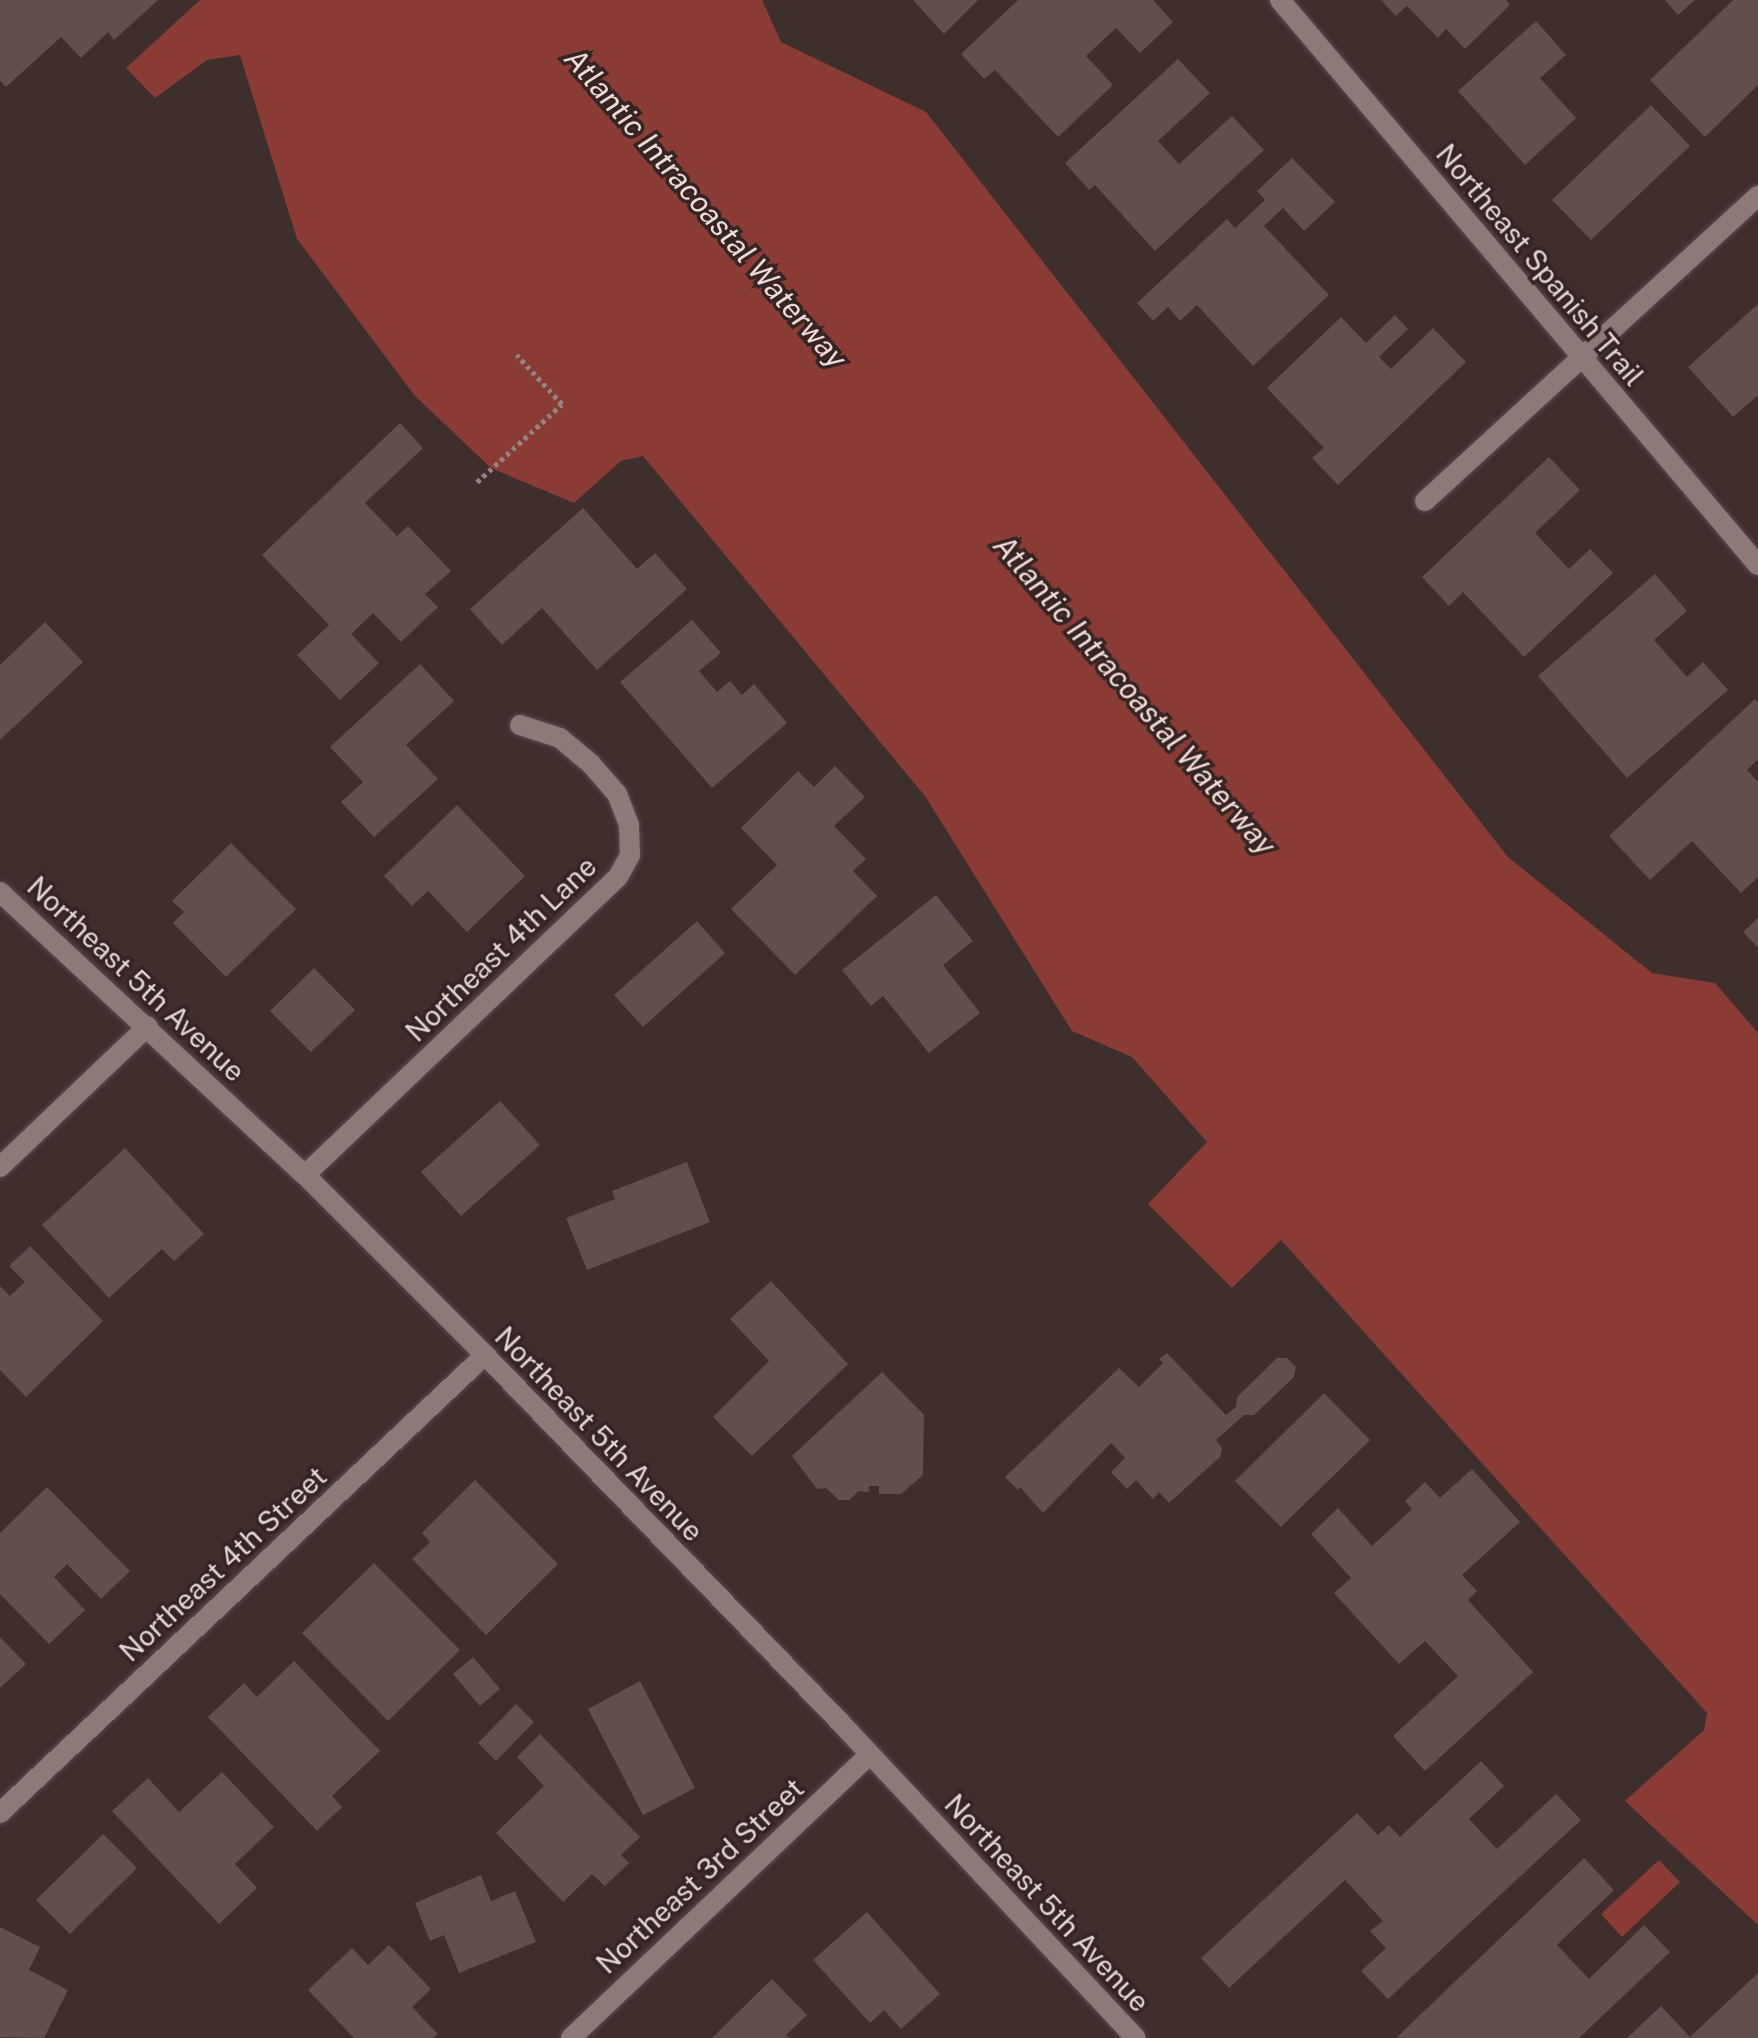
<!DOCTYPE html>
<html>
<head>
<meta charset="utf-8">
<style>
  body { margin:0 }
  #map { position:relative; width:1758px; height:2038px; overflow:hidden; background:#3e2f2d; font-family:"Public Sans",sans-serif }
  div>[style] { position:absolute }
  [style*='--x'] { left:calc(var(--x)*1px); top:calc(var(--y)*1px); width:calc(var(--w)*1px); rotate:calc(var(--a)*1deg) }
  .water>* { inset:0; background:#8b3b35 }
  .building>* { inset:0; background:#604f4d }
  .path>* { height:5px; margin-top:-2.5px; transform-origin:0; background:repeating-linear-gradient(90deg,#928584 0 4px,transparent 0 8px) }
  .roads { filter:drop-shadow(0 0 2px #5a4c4b) drop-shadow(0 0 2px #5a4c4b) }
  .minor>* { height:20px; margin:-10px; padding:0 10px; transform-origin:10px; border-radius:10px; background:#8d7a78 }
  span { translate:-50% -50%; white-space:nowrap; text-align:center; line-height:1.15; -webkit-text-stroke:7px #342523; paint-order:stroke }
  .street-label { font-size:28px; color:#e1d6d5 }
  .water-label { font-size:30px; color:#f2d9d6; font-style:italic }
</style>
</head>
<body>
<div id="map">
  <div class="water">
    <div style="clip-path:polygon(200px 0,762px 0,781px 42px,926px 112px,1508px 857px,1652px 973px,1715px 983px,1758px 1033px,1758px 1925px,1625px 1801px,1704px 1730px,1707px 1713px,1281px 1240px,1232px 1288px,1148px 1204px,1207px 1142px,1132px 1057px,1072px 1031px,925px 796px,643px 456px,621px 461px,574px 503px,491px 468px,415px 396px,297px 239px,240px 55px,207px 60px,155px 98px,126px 68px)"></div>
    <div style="clip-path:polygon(1659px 1860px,1680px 1882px,1622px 1937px,1601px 1914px)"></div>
  </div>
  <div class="building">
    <div style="clip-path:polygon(0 0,158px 0,114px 40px,108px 32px,81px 58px,61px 37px,6px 87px,0 81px)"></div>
    <div style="clip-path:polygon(913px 0,978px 0,944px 34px)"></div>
    <div style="clip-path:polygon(1018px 0,1153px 0,1173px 22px,1140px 53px,1116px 28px,1086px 56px,1113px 85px,1058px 137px,995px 70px,984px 79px,961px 54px)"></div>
    <div style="clip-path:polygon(1381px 0,1506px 0,1510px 5px,1465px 49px,1446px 29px,1438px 38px,1407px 6px,1396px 16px)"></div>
    <div style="clip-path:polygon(1665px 0,1695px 0,1678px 15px)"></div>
    <div style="clip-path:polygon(1733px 0,1758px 0,1758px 85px,1705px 137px,1650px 80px)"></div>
    <div style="clip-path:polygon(1536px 21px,1566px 55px,1540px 78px,1576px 118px,1525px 165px,1458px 91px)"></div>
    <div style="clip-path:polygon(1178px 59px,1210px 93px,1158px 141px,1179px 164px,1232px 116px,1264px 150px,1155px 251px,1095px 185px,1089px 190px,1065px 163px)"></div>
    <div style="clip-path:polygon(1651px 105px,1690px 146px,1591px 240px,1552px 200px)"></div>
    <div style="clip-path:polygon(1292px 158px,1335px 202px,1304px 231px,1283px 208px,1264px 226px,1329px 295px,1253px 366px,1197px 305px,1180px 321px,1168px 307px,1153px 321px,1137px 303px,1227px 219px,1235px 228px,1265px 200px,1257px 191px)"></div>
    <div style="clip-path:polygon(1758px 304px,1758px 395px,1733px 417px,1688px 367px)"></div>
    <div style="clip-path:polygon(1395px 315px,1408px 329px,1379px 357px,1391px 369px,1433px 328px,1466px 362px,1338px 485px,1312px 458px,1324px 448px,1267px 388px,1341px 317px,1366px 343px)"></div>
    <div style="clip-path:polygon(400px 423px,423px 448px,365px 503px,397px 536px,408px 526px,451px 571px,425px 594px,438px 607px,401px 642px,373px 613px,351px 634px,379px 663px,340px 700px,297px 655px,329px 625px,262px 555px)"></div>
    <div style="clip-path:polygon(1549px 457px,1580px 490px,1535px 533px,1569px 569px,1590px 549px,1613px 573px,1524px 657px,1463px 592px,1449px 606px,1422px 577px)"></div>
    <div style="clip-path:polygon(583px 508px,637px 569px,655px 553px,687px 589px,597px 670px,542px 608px,502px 645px,470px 609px)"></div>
    <div style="clip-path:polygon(1655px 574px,1687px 611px,1654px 640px,1687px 677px,1703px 662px,1728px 690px,1627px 778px,1538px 676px)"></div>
    <div style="clip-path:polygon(692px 620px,721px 653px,699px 671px,717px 692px,730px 681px,742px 695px,754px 684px,787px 723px,712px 788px,620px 682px)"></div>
    <div style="clip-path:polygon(45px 622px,83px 662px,0 740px,0 665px)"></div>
    <div style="clip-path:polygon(420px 664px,454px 701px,406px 745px,438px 779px,374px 837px,341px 802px,363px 782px,330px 747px)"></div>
    <div style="clip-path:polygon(1755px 699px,1758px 702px,1758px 759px,1747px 770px,1758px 782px,1758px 877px,1741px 893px,1692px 841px,1650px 880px,1609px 836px)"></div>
    <div style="clip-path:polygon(835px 766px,865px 797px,834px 826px,866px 859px,853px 871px,877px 896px,795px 975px,731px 909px,777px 865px,741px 828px,798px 771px,814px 787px)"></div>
    <div style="clip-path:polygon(457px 805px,525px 876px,467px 932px,428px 891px,412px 906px,384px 876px)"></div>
    <div style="clip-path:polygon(231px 843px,296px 909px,226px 977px,173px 923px,184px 912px,172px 901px)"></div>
    <div style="clip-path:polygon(936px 895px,973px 941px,943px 965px,980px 1013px,929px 1053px,883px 996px,871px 1006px,842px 970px)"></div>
    <div style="clip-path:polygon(1758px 918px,1758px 948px,1743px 932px)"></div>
    <div style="clip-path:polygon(697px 921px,725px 953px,643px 1027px,614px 995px)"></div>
    <div style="clip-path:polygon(314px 968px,355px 1010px,311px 1052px,270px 1011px)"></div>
    <div style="clip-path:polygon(500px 1101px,540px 1145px,461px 1216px,421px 1172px)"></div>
    <div style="clip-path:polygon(125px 1148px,204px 1234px,174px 1261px,162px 1249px,109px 1298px,42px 1225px)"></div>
    <div style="clip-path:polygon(687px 1162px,710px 1222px,587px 1270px,566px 1218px,615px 1199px,612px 1191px)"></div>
    <div style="clip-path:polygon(30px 1246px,103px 1321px,26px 1397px,0 1370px,0 1286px,10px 1296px,25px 1282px,9px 1266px)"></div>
    <div style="clip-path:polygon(771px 1281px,848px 1364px,752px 1456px,713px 1417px,769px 1361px,730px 1319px)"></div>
    <div style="clip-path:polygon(1167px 1353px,1226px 1415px,1236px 1407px,1237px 1397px,1277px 1358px,1287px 1358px,1296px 1367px,1294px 1377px,1254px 1415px,1244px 1415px,1216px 1440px,1222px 1448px,1220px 1457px,1169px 1503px,1159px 1492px,1153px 1499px,1136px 1480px,1127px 1489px,1111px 1472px,1125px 1458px,1111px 1443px,1043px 1513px,1020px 1487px,1018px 1490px,1005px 1477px,1119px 1368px,1139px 1387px,1163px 1363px,1159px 1359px)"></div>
    <div style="clip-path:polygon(882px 1372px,924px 1415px,923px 1475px,901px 1494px,879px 1494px,879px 1486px,869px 1486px,869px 1492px,859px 1491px,849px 1500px,839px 1500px,826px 1488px,817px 1489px,792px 1456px)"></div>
    <div style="clip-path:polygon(1324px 1393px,1370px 1440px,1281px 1527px,1235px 1481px)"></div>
    <div style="clip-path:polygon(1472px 1469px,1520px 1522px,1462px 1575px,1477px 1591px,1468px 1600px,1533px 1672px,1425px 1771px,1393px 1736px,1458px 1676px,1425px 1641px,1399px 1664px,1334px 1593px,1351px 1578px,1311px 1534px,1338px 1508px,1372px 1546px,1412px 1509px,1405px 1501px,1425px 1482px,1440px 1498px)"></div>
    <div style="clip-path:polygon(475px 1480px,558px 1564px,486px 1635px,412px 1559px,430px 1542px,422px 1533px)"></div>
    <div style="clip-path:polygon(47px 1487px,130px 1571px,101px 1599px,67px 1564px,54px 1577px,85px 1610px,49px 1644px,0 1594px,0 1533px)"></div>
    <div style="clip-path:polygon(374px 1563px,460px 1650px,388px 1721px,302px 1633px)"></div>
    <div style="clip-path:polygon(0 1637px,26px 1664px,0 1688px)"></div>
    <div style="clip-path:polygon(473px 1657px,500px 1689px,480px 1706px,453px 1674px)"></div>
    <div style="clip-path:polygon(294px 1661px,380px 1751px,332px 1796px,342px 1807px,317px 1831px,208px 1717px,244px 1683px,257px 1697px)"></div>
    <div style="clip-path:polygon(640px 1681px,695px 1788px,643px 1815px,588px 1709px)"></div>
    <div style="clip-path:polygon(516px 1704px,534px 1722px,496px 1761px,478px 1743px)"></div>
    <div style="clip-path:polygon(540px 1734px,640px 1837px,621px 1855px,629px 1863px,605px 1886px,592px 1874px,563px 1902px,496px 1833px,544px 1786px,517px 1757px)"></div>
    <div style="clip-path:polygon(1481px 1761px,1504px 1786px,1469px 1819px,1497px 1849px,1556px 1794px,1581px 1820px,1388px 1999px,1361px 1971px,1386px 1948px,1370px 1931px,1383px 1921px,1345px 1880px,1229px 1988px,1201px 1958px,1357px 1813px,1378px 1835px,1389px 1825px,1400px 1837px)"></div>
    <div style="clip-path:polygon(222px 1772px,274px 1827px,235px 1864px,257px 1888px,219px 1924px,112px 1811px,148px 1778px,179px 1812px)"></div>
    <div style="clip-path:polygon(103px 1834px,137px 1868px,70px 1934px,36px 1900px)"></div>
    <div style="clip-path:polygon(1584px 1858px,1614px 1890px,1557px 1945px,1589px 1979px,1644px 1925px,1670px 1952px,1579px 2038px,1396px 2038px)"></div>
    <div style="clip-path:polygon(481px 1875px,491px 1901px,515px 1891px,536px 1942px,459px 1973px,444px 1935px,430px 1941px,415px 1903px)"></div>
    <div style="clip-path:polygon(867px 1912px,940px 1994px,901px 2029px,884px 2010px,870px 2023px,813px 1960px)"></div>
    <div style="clip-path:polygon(0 1927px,40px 1947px,29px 1970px,68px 1990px,44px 2038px,0 2037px)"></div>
    <div style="clip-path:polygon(389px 1945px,431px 1989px,412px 2007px,438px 2034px,433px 2038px,354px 2038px,308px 1990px,352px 1948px,368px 1965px)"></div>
    <div style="clip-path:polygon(1758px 1973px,1758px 2038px,1627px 2038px,1661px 2006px,1690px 2037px)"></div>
    <div style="clip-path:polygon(772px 1979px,807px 2015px,786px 2035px,789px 2038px,712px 2038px)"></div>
  </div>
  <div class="path">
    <div style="--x:477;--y:482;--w:115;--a:-42.5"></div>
    <div style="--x:562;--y:404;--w:67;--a:-132.6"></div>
  </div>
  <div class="roads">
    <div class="minor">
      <div style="--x:1280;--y:0;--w:740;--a:49.77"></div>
      <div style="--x:1425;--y:501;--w:452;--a:-42.5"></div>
      <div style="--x:0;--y:892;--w:416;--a:42.9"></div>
      <div style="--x:305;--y:1175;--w:255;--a:45"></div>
      <div style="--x:485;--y:1355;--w:509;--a:45.95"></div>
      <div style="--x:839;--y:1721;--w:434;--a:46.9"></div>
      <div style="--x:0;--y:1167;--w:204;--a:-43.6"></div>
      <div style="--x:305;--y:1175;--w:432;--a:-43.6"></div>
      <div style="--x:618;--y:877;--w:25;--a:-61"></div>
      <div style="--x:630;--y:855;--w:30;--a:-92"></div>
      <div style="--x:629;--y:825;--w:33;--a:-111"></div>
      <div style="--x:617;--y:794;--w:40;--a:-131"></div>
      <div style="--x:591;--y:764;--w:40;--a:-140"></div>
      <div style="--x:560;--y:738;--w:42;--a:-162"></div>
      <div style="--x:0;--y:1813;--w:667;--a:-43.36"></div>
      <div style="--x:571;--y:2038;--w:411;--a:-43.5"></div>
    </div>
  </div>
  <div class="street-label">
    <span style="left:1540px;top:265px;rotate:50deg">Northeast Spanish Trail</span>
    <span style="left:501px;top:949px;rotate:-44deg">Northeast 4th Lane</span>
    <span style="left:136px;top:979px;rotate:43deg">Northeast 5th Avenue</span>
    <span style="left:599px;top:1434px;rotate:46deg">Northeast 5th Avenue</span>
    <span style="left:223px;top:1564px;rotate:-43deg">Northeast 4th Street</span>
    <span style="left:700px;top:1876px;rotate:-43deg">Northeast 3rd Street</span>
    <span style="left:1047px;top:1903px;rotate:47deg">Northeast 5th Avenue</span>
  </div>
  <div class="water-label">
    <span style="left:706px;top:208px;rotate:49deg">Atlantic Intracoastal Waterway</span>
    <span style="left:1135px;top:695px;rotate:49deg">Atlantic Intracoastal Waterway</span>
  </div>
</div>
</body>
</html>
